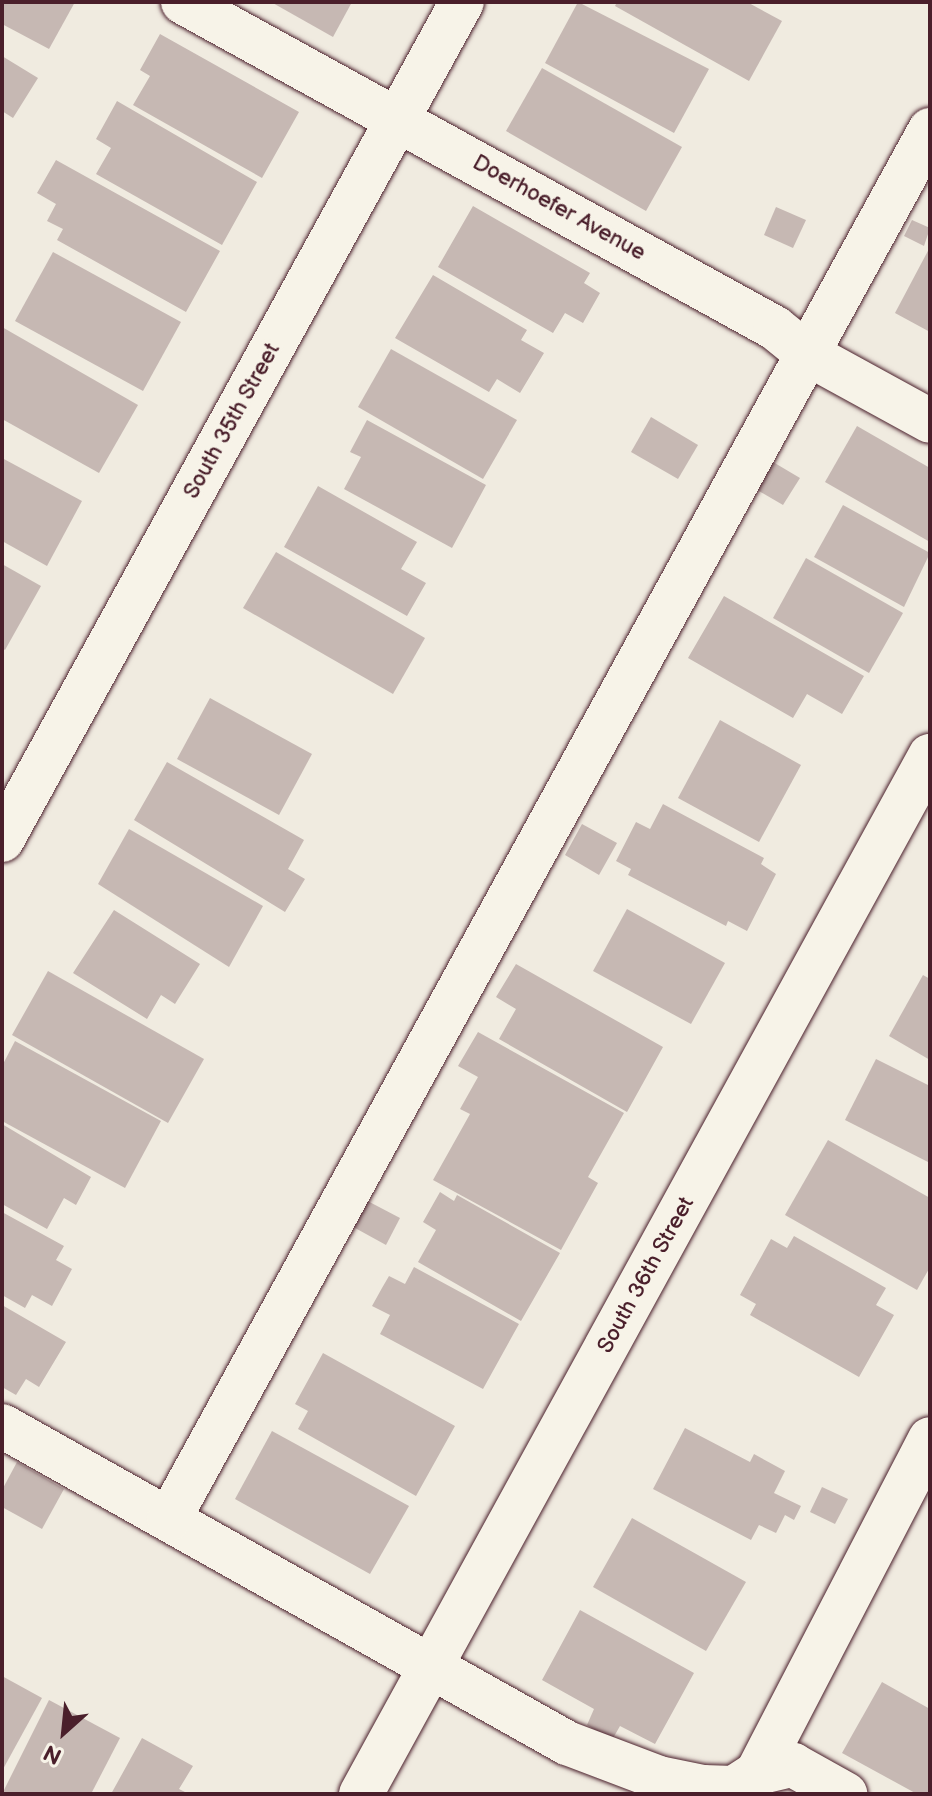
<!DOCTYPE html>
<html>
<head>
<meta charset="utf-8">
<style>
  body { margin:0 }
  #map { position:relative; width:932px; height:1796px; overflow:hidden; background:#f0ebe0; font-family:"Balsamiq Sans",sans-serif }
  div>[style] { position:absolute }
  [style*='--x'] { left:calc(var(--x)*1px); top:calc(var(--y)*1px); width:calc(var(--w)*1px); rotate:calc(var(--a)*1deg) }
  .building>* { inset:0; background:#c6b8b3 }
  .roads { filter:drop-shadow(0 0 2px #4a1f2b) drop-shadow(0 0 2px #4a1f2b) }
  .minor>* { height:44px; margin:-22px; padding:0 22px; transform-origin:22px; border-radius:22px; background:#f7f3e8 }
  span { translate:-50% -50%; white-space:nowrap; text-align:center; line-height:1.15; -webkit-text-stroke:7px #f7f3e8; paint-order:stroke }
  .street-label { font-size:22px; color:#4a1f2b }
  .frame { position:absolute; inset:0; border:4px solid #4a1f2b; pointer-events:none }
  .north { position:absolute; left:24px; top:1692px; width:80px; height:80px; -webkit-text-stroke:6px #f7f3e8; paint-order:stroke; rotate:207deg; font-size:22px; font-weight:700; line-height:32px; text-align:center; color:#4a1f2b }
  .north::after { content:''; display:block; margin:auto; width:28px; height:36px; background:#4a1f2b; clip-path:polygon(50% 0,100% 100%,50% 72%,0 100%) }
</style>
</head>
<body>
<div id="map">
  <div class="building">
    <div style="clip-path:polygon(2px 2px,75px 2px,49px 49px,2px 24px)"></div>
    <div style="clip-path:polygon(271px 2px,352px 2px,333px 37px)"></div>
    <div style="clip-path:polygon(578px 2px,709px 69px,674px 133px,545px 63px)"></div>
    <div style="clip-path:polygon(617px 2px,747px 2px,782px 21px,749px 81px,615px 6px)"></div>
    <div style="clip-path:polygon(160px 34px,299px 112px,262px 178px,133px 105px,150px 76px,140px 70px)"></div>
    <div style="clip-path:polygon(2px 56px,38px 78px,13px 118px,2px 111px)"></div>
    <div style="clip-path:polygon(542px 68px,682px 147px,646px 211px,506px 131px)"></div>
    <div style="clip-path:polygon(117px 101px,257px 182px,222px 245px,96px 174px,111px 148px,96px 139px)"></div>
    <div style="clip-path:polygon(56px 160px,220px 251px,186px 312px,57px 240px,63px 229px,47px 221px,56px 204px,37px 193px)"></div>
    <div style="clip-path:polygon(473px 206px,590px 273px,584px 283px,600px 293px,583px 323px,565px 313px,553px 333px,438px 267px)"></div>
    <div style="clip-path:polygon(776px 207px,806px 220px,793px 248px,764px 235px)"></div>
    <div style="clip-path:polygon(912px 220px,930px 228px,924px 246px,904px 236px)"></div>
    <div style="clip-path:polygon(930px 247px,930px 332px,895px 313px)"></div>
    <div style="clip-path:polygon(53px 252px,181px 322px,143px 391px,15px 321px)"></div>
    <div style="clip-path:polygon(433px 275px,527px 330px,521px 340px,544px 353px,520px 393px,497px 379px,489px 392px,395px 338px)"></div>
    <div style="clip-path:polygon(2px 327px,138px 405px,99px 473px,2px 419px)"></div>
    <div style="clip-path:polygon(391px 349px,517px 420px,483px 479px,358px 407px)"></div>
    <div style="clip-path:polygon(651px 417px,698px 445px,678px 479px,631px 452px)"></div>
    <div style="clip-path:polygon(367px 420px,486px 485px,452px 548px,344px 489px,361px 457px,350px 452px)"></div>
    <div style="clip-path:polygon(857px 426px,930px 468px,930px 542px,825px 482px)"></div>
    <div style="clip-path:polygon(761px 455px,800px 478px,783px 505px,745px 483px)"></div>
    <div style="clip-path:polygon(2px 458px,82px 501px,47px 566px,2px 541px)"></div>
    <div style="clip-path:polygon(318px 486px,417px 542px,401px 569px,426px 583px,407px 616px,284px 547px)"></div>
    <div style="clip-path:polygon(843px 505px,930px 553px,904px 607px,814px 557px)"></div>
    <div style="clip-path:polygon(276px 552px,425px 638px,393px 694px,243px 608px)"></div>
    <div style="clip-path:polygon(806px 558px,903px 613px,869px 673px,773px 618px)"></div>
    <div style="clip-path:polygon(2px 564px,41px 586px,5px 650px,2px 648px)"></div>
    <div style="clip-path:polygon(724px 596px,864px 676px,842px 714px,807px 694px,793px 718px,688px 658px)"></div>
    <div style="clip-path:polygon(210px 698px,312px 754px,279px 815px,177px 759px)"></div>
    <div style="clip-path:polygon(720px 720px,801px 765px,759px 842px,678px 798px)"></div>
    <div style="clip-path:polygon(167px 762px,304px 840px,288px 869px,305px 879px,285px 912px,134px 820px)"></div>
    <div style="clip-path:polygon(663px 804px,764px 858px,761px 864px,776px 874px,747px 931px,728px 921px,726px 926px,628px 875px,631px 869px,616px 861px,636px 822px,650px 829px)"></div>
    <div style="clip-path:polygon(582px 824px,617px 843px,599px 875px,565px 855px)"></div>
    <div style="clip-path:polygon(129px 829px,263px 906px,229px 967px,98px 884px)"></div>
    <div style="clip-path:polygon(627px 909px,725px 963px,691px 1024px,593px 971px)"></div>
    <div style="clip-path:polygon(114px 910px,200px 964px,175px 1004px,161px 995px,147px 1019px,73px 973px)"></div>
    <div style="clip-path:polygon(516px 964px,663px 1047px,627px 1112px,499px 1039px,516px 1009px,496px 997px)"></div>
    <div style="clip-path:polygon(48px 971px,204px 1059px,168px 1123px,12px 1035px)"></div>
    <div style="clip-path:polygon(923px 975px,930px 979px,930px 1060px,889px 1036px)"></div>
    <div style="clip-path:polygon(478px 1032px,624px 1113px,588px 1177px,598px 1183px,561px 1250px,433px 1180px,470px 1114px,460px 1109px,478px 1077px,458px 1066px)"></div>
    <div style="clip-path:polygon(15px 1041px,161px 1121px,125px 1188px,2px 1121px,2px 1066px)"></div>
    <div style="clip-path:polygon(876px 1059px,930px 1086px,930px 1163px,845px 1120px)"></div>
    <div style="clip-path:polygon(2px 1124px,91px 1177px,76px 1205px,64px 1198px,47px 1229px,2px 1204px)"></div>
    <div style="clip-path:polygon(828px 1140px,930px 1198px,930px 1267px,917px 1290px,785px 1215px)"></div>
    <div style="clip-path:polygon(440px 1192px,454px 1201px,457px 1195px,560px 1253px,521px 1321px,418px 1262px,436px 1230px,423px 1222px)"></div>
    <div style="clip-path:polygon(360px 1197px,400px 1218px,386px 1245px,346px 1223px)"></div>
    <div style="clip-path:polygon(2px 1212px,64px 1246px,56px 1260px,72px 1269px,52px 1306px,32px 1295px,25px 1308px,2px 1295px)"></div>
    <div style="clip-path:polygon(794px 1236px,886px 1288px,876px 1305px,894px 1315px,859px 1377px,750px 1315px,756px 1304px,740px 1295px,771px 1239px,787px 1248px)"></div>
    <div style="clip-path:polygon(414px 1267px,519px 1324px,483px 1389px,380px 1334px,390px 1315px,372px 1306px,382px 1288px,389px 1276px,405px 1284px)"></div>
    <div style="clip-path:polygon(2px 1305px,66px 1342px,39px 1387px,26px 1379px,16px 1395px,2px 1387px)"></div>
    <div style="clip-path:polygon(323px 1353px,455px 1426px,416px 1496px,298px 1429px,308px 1411px,295px 1404px)"></div>
    <div style="clip-path:polygon(685px 1428px,750px 1462px,754px 1454px,785px 1471px,774px 1493px,801px 1506px,794px 1520px,785px 1515px,776px 1533px,759px 1525px,751px 1540px,653px 1489px)"></div>
    <div style="clip-path:polygon(272px 1431px,409px 1506px,370px 1574px,235px 1499px)"></div>
    <div style="clip-path:polygon(17px 1462px,64px 1489px,42px 1529px,2px 1507px,2px 1490px)"></div>
    <div style="clip-path:polygon(822px 1487px,848px 1499px,835px 1524px,810px 1512px)"></div>
    <div style="clip-path:polygon(632px 1518px,746px 1582px,706px 1651px,593px 1587px)"></div>
    <div style="clip-path:polygon(580px 1610px,694px 1673px,655px 1744px,620px 1726px,612px 1740px,587px 1725px,594px 1709px,542px 1680px)"></div>
    <div style="clip-path:polygon(2px 1676px,42px 1698px,2px 1771px)"></div>
    <div style="clip-path:polygon(882px 1682px,930px 1709px,930px 1794px,917px 1794px,842px 1753px)"></div>
    <div style="clip-path:polygon(49px 1700px,120px 1738px,91px 1794px,2px 1794px)"></div>
    <div style="clip-path:polygon(142px 1738px,193px 1766px,179px 1789px,189px 1794px,111px 1794px)"></div>
  </div>
  <div class="roads">
    <div class="minor">
      <div style="--x:183;--y:2;--w:676;--a:28.84"></div>
      <div style="--x:775;--y:328;--w:40;--a:39"></div>
      <div style="--x:806;--y:353;--w:141;--a:28.7"></div>
      <div style="--x:2;--y:840;--w:956;--a:-61.24"></div>
      <div style="--x:2;--y:1426;--w:648;--a:29.3"></div>
      <div style="--x:567;--y:1743;--w:98;--a:20.8"></div>
      <div style="--x:659;--y:1778;--w:45;--a:11.6"></div>
      <div style="--x:703;--y:1787;--w:31;--a:2"></div>
      <div style="--x:734;--y:1788;--w:27;--a:-33"></div>
      <div style="--x:757;--y:1773;--w:37;--a:-13"></div>
      <div style="--x:793;--y:1765;--w:60;--a:29.1"></div>
      <div style="--x:169;--y:1519;--w:1584;--a:-61.28"></div>
      <div style="--x:757;--y:1773;--w:376;--a:-62.6"></div>
      <div style="--x:361;--y:1794;--w:1184;--a:-61.27"></div>
    </div>
  </div>
  <div class="street-label">
    <span style="left:559px;top:208px;rotate:29deg">Doerhoefer Avenue</span>
    <span style="left:232px;top:421px;rotate:-61deg">South 35th Street</span>
    <span style="left:646px;top:1275px;rotate:-61deg">South 36th Street</span>
  </div>
  <div class="frame"></div>
  <div class="north">N</div>
</div>
</body>
</html>
